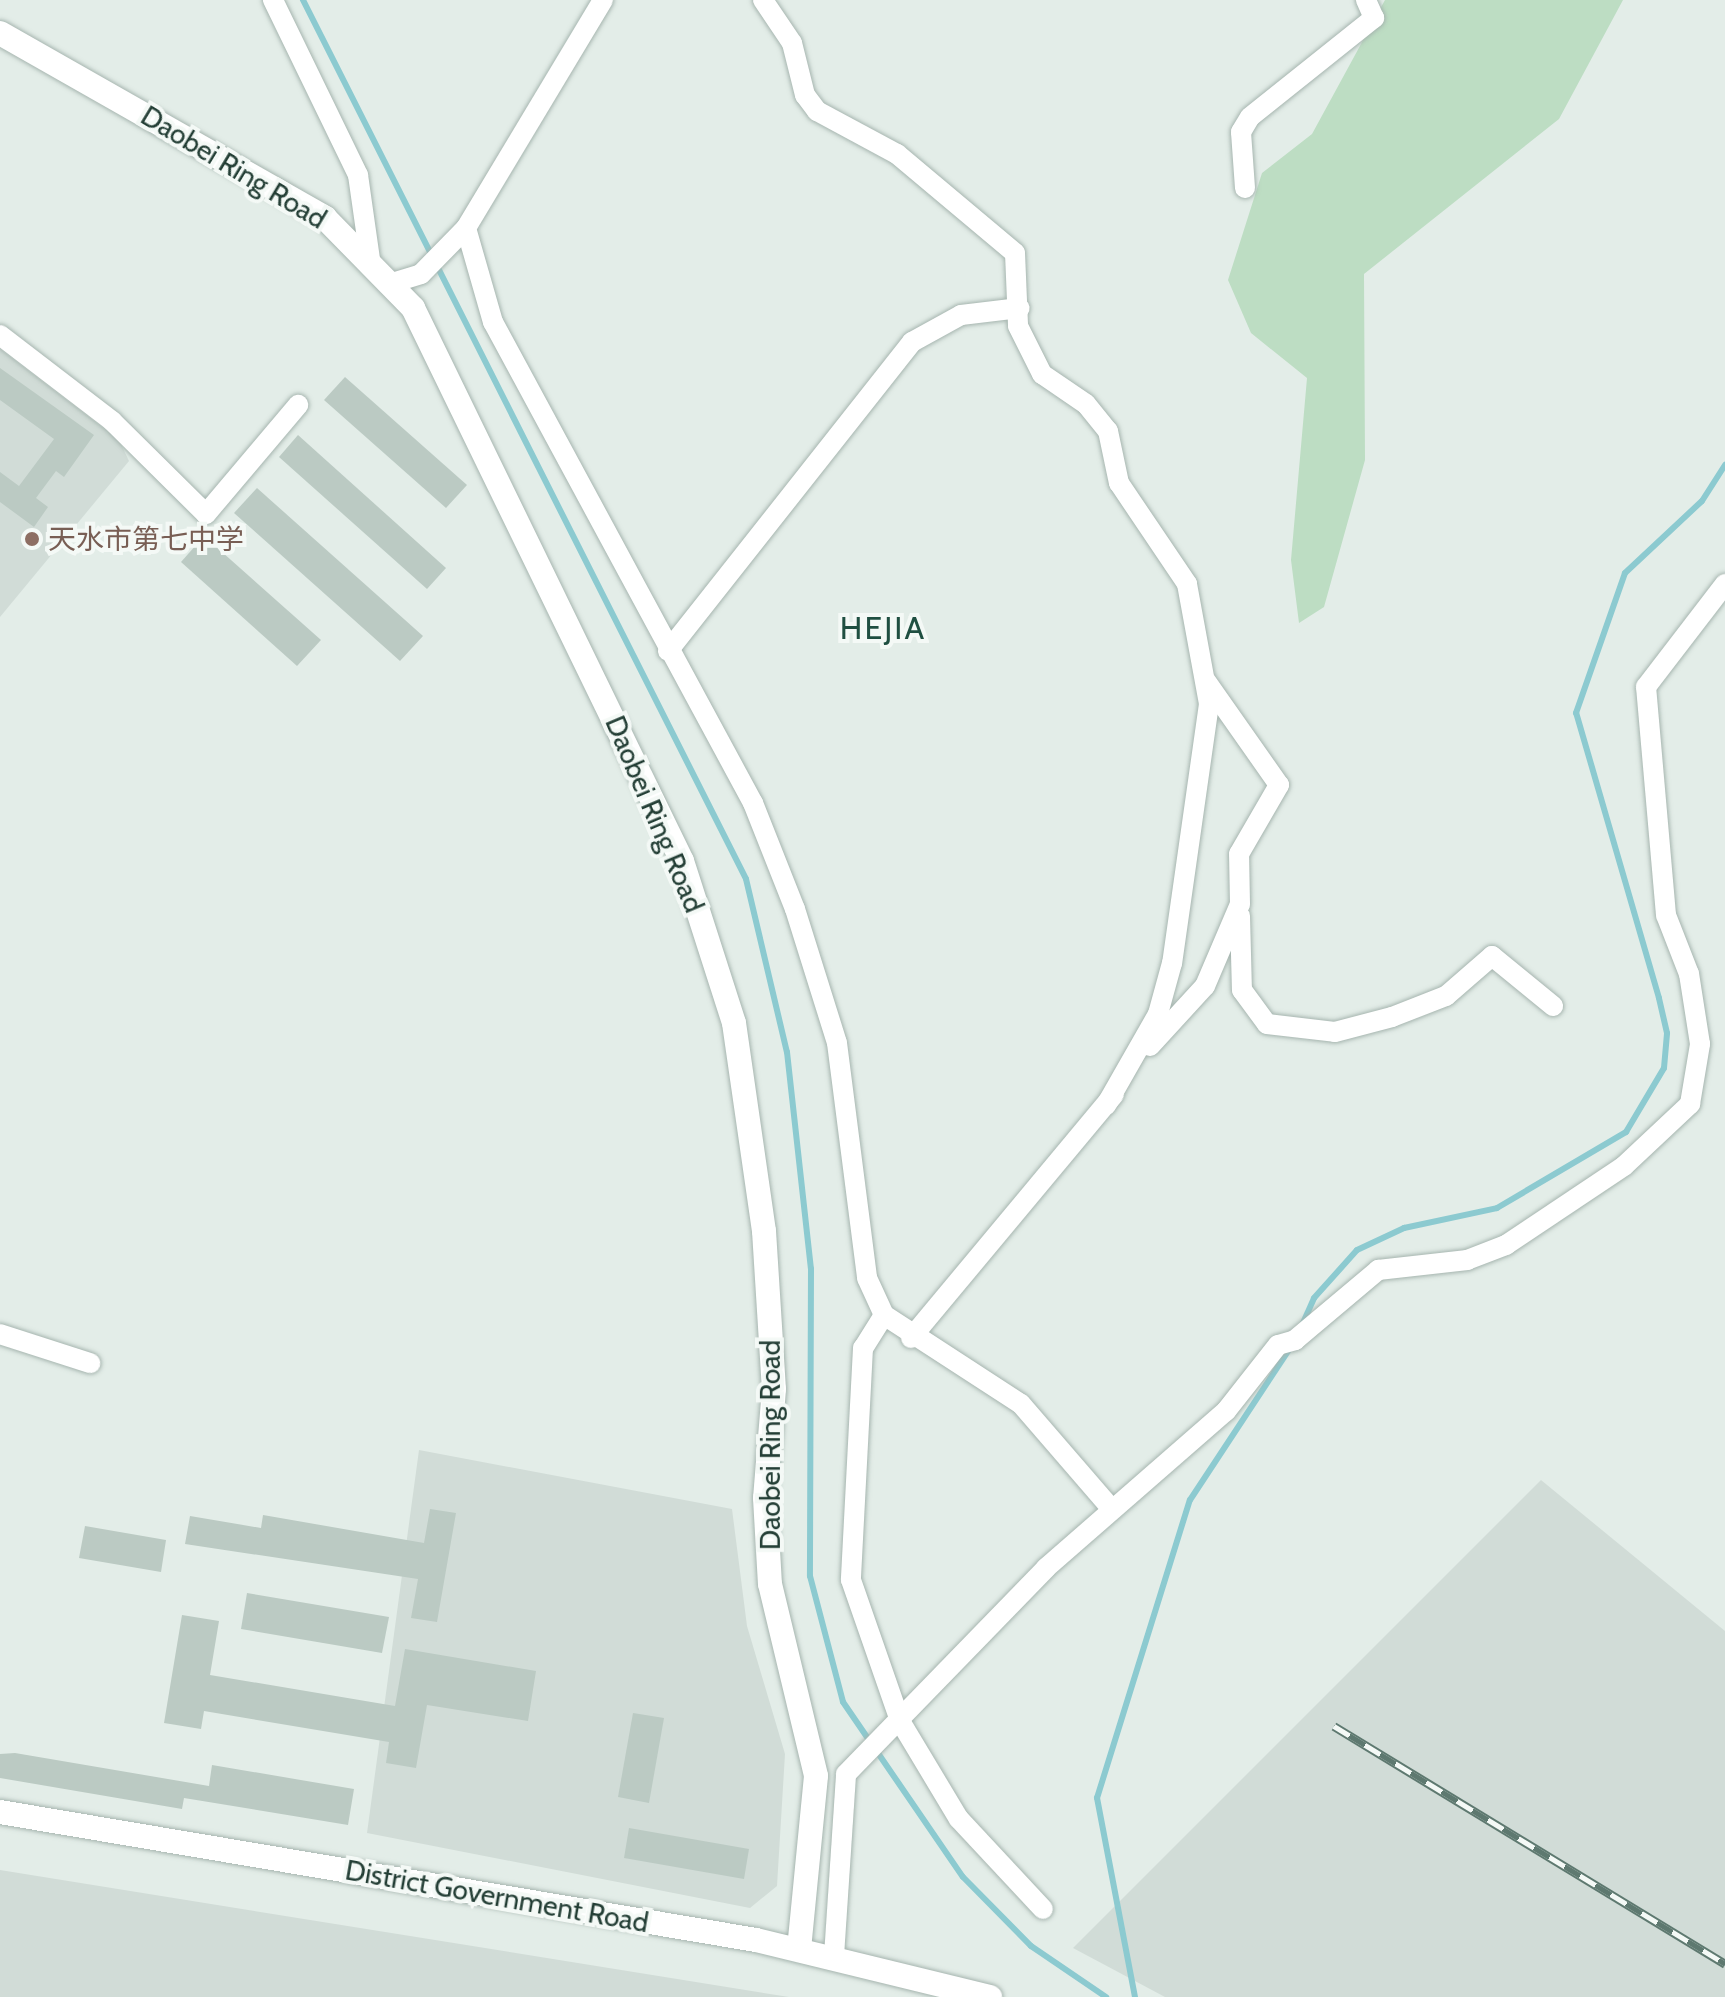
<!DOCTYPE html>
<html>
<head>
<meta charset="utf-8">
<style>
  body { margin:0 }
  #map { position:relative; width:1725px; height:1997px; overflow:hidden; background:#e3ede8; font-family:Cabin,"Noto Sans SC",sans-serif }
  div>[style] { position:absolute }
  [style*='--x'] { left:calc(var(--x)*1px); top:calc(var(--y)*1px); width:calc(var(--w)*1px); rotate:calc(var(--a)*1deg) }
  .built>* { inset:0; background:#d1dcd7 }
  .green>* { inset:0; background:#bdddc3 }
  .stream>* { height:6px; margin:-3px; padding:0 3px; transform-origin:3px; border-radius:3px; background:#8ccad0 }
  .building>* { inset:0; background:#bbcac3 }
  .roads { filter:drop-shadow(0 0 2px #a6b5af) drop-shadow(0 0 2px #a6b5af) }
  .street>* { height:20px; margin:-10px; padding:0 10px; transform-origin:10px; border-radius:10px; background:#fff }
  .secondary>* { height:24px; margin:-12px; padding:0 12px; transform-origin:12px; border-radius:12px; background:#fff }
  .rail>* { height:9px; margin-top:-4.5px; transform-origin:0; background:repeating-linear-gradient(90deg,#f4f9f6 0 18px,#5e7970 0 36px); box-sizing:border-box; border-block:2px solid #5e7970 }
  .dots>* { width:22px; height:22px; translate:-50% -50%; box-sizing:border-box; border:4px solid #f4f9f6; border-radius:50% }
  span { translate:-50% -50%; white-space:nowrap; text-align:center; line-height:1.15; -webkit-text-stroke:8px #f4f9f6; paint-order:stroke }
  .street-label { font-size:28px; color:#233e35 }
  .education-label { font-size:28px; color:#785e54 }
  .left { translate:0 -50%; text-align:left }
  .quarter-label { font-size:32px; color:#1f4f41; letter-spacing:2px }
</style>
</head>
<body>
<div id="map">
  <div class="built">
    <div style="clip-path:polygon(0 349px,119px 440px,129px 461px,0 617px)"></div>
    <div style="clip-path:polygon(419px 1450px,732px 1509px,747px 1626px,785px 1754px,777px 1886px,750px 1908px,367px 1833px)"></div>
    <div style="clip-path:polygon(1541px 1480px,1725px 1631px,1725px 1997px,1165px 1997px,1073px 1948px)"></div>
    <div style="clip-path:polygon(0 1870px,789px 1997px,0 1997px)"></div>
  </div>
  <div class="green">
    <div style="clip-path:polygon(1385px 0,1623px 0,1559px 119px,1364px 274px,1365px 460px,1324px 607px,1299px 623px,1291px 560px,1307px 378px,1251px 333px,1228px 280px,1262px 173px,1312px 134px)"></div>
  </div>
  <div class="stream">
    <div style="--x:303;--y:0;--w:984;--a:63.25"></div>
    <div style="--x:746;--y:879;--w:178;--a:76.7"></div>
    <div style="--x:787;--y:1052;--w:218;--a:83.7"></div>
    <div style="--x:811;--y:1269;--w:307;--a:90.2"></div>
    <div style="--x:810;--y:1576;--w:130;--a:75.3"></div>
    <div style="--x:843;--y:1702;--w:212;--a:55.6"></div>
    <div style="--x:963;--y:1877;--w:97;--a:45.4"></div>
    <div style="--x:1031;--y:1946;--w:91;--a:34.2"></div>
    <div style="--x:1303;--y:1323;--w:27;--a:-66"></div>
    <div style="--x:1314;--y:1298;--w:64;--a:-48.1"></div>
    <div style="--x:1357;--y:1250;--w:52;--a:-25.1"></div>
    <div style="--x:1404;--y:1228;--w:95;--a:-12.1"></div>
    <div style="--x:1497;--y:1208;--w:150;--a:-30.5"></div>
    <div style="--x:1626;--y:1132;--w:74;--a:-59.3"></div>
    <div style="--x:1664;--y:1068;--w:35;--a:-85"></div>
    <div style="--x:1667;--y:1033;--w:36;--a:-103"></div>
    <div style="--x:1659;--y:998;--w:297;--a:-106.2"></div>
    <div style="--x:1576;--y:713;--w:148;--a:-70.7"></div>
    <div style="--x:1625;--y:573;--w:105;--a:-43.1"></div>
    <div style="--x:1702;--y:501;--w:43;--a:-57.4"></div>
    <div style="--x:1135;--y:1997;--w:203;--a:-100.8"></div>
    <div style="--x:1097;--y:1798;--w:312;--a:-72.7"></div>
    <div style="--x:1190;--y:1500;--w:183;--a:-56.6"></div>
  </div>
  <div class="building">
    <div style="clip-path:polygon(0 368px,94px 435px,64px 477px,56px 471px,36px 498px,48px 507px,34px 527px,0 502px,0 472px,19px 486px,54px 439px,0 400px)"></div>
    <div style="clip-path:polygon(345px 377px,467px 485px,446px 508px,324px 400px)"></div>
    <div style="clip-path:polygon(298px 435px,446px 568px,427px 589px,279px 457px)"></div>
    <div style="clip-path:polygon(257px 488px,423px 636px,400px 661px,234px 513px)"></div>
    <div style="clip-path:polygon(204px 536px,321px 640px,297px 666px,181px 562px)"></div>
    <div style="clip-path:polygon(430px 1509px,456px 1513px,437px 1622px,411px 1618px,418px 1579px,185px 1544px,190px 1516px,261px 1528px,263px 1515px,424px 1543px)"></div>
    <div style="clip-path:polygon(85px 1526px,166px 1540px,161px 1572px,79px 1558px)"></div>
    <div style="clip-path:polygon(247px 1593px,389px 1617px,382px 1653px,241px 1629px)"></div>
    <div style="clip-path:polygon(182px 1615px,219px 1621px,210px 1675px,395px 1706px,405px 1649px,536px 1671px,528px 1721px,427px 1705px,416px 1768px,386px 1763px,389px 1742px,204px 1711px,201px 1729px,164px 1723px)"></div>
    <div style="clip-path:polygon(633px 1713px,664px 1718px,649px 1803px,618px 1797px)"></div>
    <div style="clip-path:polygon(15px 1753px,209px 1786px,212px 1765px,354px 1789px,348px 1825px,184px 1798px,182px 1809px,0 1778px,0 1754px)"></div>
    <div style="clip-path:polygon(629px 1828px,749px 1849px,744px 1879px,624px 1858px)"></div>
  </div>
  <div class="roads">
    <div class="street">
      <div style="--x:273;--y:0;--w:195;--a:64.1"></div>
      <div style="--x:358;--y:175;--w:85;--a:81.9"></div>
      <div style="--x:763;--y:0;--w:52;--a:56"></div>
      <div style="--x:792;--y:43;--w:54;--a:76"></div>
      <div style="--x:805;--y:95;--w:20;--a:53"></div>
      <div style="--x:817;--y:111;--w:91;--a:28.3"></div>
      <div style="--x:897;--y:154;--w:154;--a:40"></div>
      <div style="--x:1015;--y:253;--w:73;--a:87.6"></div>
      <div style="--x:1018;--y:326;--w:54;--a:63.4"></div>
      <div style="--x:1042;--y:374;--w:53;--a:34.3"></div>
      <div style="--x:1086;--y:404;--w:35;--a:51"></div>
      <div style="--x:1108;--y:431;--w:53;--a:78.1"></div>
      <div style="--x:1119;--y:483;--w:122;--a:56"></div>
      <div style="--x:1187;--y:584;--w:122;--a:79.6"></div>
      <div style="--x:1209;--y:704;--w:262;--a:98.1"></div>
      <div style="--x:1172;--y:963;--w:53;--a:105.4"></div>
      <div style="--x:1158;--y:1014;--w:105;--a:119.7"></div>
      <div style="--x:1245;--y:188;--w:56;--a:-94.1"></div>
      <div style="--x:1241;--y:132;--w:17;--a:-59"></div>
      <div style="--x:1250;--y:117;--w:159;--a:-38.6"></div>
      <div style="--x:1374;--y:18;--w:20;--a:-114"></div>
      <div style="--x:466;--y:228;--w:98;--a:74"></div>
      <div style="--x:493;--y:322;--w:547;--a:61.61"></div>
      <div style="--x:753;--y:803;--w:114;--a:68.4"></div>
      <div style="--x:795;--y:909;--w:140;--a:72.6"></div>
      <div style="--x:837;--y:1043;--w:237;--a:82.7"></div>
      <div style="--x:867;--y:1278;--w:41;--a:65.3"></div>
      <div style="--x:884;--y:1315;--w:163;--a:33"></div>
      <div style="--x:1021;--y:1404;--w:135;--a:49.2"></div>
      <div style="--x:392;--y:283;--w:30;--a:-17"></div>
      <div style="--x:421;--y:274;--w:64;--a:-45.6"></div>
      <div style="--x:466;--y:228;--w:266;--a:-59"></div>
      <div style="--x:0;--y:335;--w:141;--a:37.5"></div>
      <div style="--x:112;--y:421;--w:132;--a:44.7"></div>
      <div style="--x:206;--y:514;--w:143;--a:-49.8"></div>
      <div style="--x:668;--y:651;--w:394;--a:-51.7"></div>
      <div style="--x:912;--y:342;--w:56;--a:-28.9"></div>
      <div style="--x:961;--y:315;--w:59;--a:-6.8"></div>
      <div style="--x:1240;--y:916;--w:74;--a:88.5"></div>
      <div style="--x:1242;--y:990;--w:42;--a:53.7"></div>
      <div style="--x:1267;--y:1024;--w:68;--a:6.7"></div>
      <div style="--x:1335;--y:1032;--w:59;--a:-14.7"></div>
      <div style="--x:1392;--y:1017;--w:58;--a:-21.3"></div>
      <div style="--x:1446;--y:996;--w:61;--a:-41"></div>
      <div style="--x:1492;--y:956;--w:79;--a:39.3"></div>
      <div style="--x:1150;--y:1046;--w:81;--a:-47.5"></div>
      <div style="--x:1205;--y:986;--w:89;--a:-66.9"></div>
      <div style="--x:1240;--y:904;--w:50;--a:-91.1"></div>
      <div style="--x:1239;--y:854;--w:80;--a:-59.9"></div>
      <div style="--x:1279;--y:785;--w:127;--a:-125.1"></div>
      <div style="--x:884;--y:1315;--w:39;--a:122"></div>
      <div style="--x:863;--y:1348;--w:232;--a:93"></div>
      <div style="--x:851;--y:1580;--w:149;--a:70.8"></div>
      <div style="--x:900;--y:1721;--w:114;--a:59"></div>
      <div style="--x:959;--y:1819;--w:123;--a:47"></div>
      <div style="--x:0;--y:1334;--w:95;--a:17.9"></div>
      <div style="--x:911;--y:1338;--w:317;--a:-50.2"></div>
      <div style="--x:834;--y:1956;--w:182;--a:-86.2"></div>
      <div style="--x:846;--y:1774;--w:287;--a:-45.8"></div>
      <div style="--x:1046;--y:1568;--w:239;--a:-41.1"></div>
      <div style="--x:1226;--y:1411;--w:84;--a:-51.8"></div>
      <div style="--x:1278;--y:1345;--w:18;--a:-16"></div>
      <div style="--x:1295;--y:1340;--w:109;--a:-40.1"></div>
      <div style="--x:1378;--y:1270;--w:90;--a:-6.4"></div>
      <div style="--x:1467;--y:1260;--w:42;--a:-21"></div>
      <div style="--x:1506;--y:1245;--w:142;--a:-33.8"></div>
      <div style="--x:1624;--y:1166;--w:91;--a:-43.2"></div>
      <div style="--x:1690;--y:1104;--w:61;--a:-80.5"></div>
      <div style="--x:1700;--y:1044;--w:71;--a:-98.9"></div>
      <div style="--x:1689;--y:974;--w:63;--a:-111.3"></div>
      <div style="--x:1666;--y:915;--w:229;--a:-95"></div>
      <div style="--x:1646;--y:687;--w:130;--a:-52.5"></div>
    </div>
    <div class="secondary">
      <div style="--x:0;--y:33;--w:374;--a:29.6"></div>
      <div style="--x:325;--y:218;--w:126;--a:45.6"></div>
      <div style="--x:413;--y:308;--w:615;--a:64.06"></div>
      <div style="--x:682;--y:861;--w:170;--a:72.2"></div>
      <div style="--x:734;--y:1023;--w:210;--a:81.8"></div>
      <div style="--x:764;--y:1231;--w:158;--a:86.4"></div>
      <div style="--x:774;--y:1389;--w:109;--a:94.7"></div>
      <div style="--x:765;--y:1498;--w:86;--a:86.7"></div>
      <div style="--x:770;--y:1584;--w:197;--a:76.5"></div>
      <div style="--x:816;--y:1776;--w:173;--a:95.6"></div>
      <div style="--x:0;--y:1812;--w:767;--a:9.61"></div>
      <div style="--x:756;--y:1940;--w:241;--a:13.7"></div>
    </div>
  </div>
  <div class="rail">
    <div style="--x:1334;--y:1726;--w:458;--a:31.3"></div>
  </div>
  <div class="dots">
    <div style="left:32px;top:539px;background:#8d6e63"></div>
  </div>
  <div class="street-label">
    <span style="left:234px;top:167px;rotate:31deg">Daobei Ring Road</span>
    <span style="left:655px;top:814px;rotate:67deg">Daobei Ring Road</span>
    <span style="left:770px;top:1445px;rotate:-90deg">Daobei Ring Road</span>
    <span style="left:497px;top:1896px;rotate:10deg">District Government Road</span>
  </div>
  <div class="education-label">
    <span class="left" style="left:48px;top:539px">天水市第七中学</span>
  </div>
  <div class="quarter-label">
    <span style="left:883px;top:628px">HEJIA</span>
  </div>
</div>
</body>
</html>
